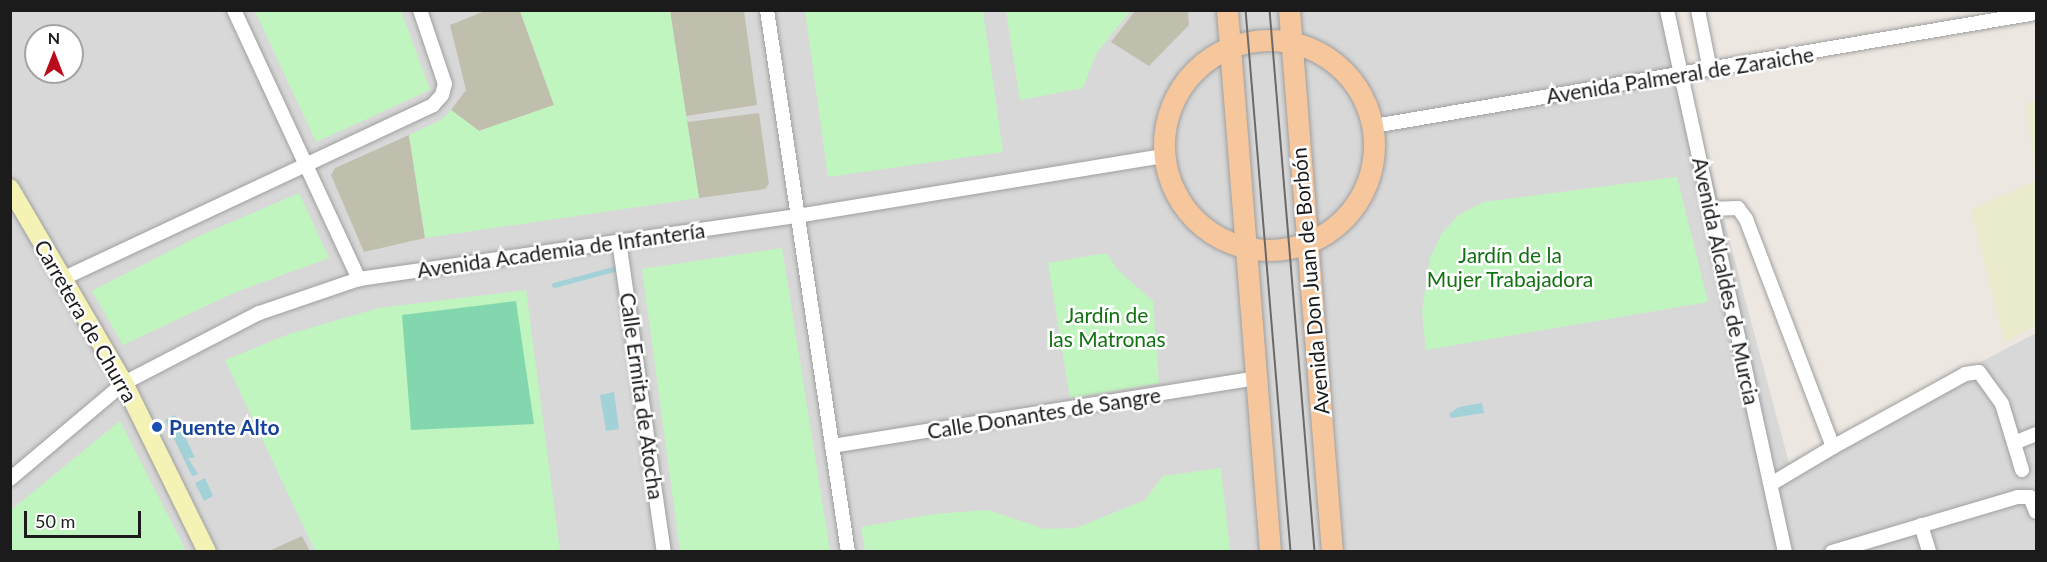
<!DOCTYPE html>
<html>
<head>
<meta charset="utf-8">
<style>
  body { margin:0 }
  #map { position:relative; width:2047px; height:562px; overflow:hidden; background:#ece7e1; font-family:Lato,sans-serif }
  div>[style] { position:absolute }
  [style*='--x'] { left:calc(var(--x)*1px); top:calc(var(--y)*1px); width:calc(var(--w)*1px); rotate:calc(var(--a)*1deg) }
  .residential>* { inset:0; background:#d9d8d8 }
  .construction>* { inset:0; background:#c0bead }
  .farmland>* { inset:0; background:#eaeacd }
  .park>* { inset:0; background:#c0f5bf }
  .pitch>* { inset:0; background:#83d7af }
  .water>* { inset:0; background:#a3d1d8 }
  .stream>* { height:4.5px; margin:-2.25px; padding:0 2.25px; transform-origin:2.25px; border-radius:2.25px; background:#a3d1d8 }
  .roads { filter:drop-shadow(0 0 2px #9f9f9f) drop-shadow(0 0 2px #9f9f9f) }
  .street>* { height:14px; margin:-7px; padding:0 7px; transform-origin:7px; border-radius:7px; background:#fff }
  .secondary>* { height:18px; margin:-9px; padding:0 9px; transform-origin:9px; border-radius:9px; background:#f5f2b6 }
  .primary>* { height:21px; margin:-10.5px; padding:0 10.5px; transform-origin:10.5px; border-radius:10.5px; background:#f6c79d }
  .primary>.ring { margin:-10.5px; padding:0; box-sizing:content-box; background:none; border:21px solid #f6c79d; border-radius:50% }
  .tram>* { height:1.5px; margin:-0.75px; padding:0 0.75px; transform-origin:0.75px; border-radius:0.75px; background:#696969 }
  .dots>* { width:16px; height:16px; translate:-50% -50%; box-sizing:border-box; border:3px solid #fff; border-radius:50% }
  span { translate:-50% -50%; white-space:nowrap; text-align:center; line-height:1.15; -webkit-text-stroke:5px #fff; paint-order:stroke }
  .street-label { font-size:21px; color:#1b1b1b }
  .park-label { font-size:21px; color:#127111 }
  .transit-label { font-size:21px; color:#164399; font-weight:700 }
  .left { translate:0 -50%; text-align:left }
  .frame { position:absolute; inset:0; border:12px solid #1b1b1b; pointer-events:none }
  .north { position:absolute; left:24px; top:24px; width:60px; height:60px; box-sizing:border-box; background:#fff; border:2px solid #a4a4a4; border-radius:50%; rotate:0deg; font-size:16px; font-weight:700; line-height:24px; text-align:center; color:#1b1b1b }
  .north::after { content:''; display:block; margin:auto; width:21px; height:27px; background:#bb0c1b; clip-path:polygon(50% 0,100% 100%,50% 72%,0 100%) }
  .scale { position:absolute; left:24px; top:511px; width:117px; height:27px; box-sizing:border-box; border:3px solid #1b1b1b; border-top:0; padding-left:8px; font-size:18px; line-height:21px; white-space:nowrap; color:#1b1b1b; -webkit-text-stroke:4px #fff; paint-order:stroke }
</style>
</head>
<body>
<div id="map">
  <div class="residential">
    <div style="clip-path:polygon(evenodd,10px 11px,1668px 11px,1789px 463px,2036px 333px,2036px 551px,11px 551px,10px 11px,36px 36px,72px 36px,72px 72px,36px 72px,36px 36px)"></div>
  </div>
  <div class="construction">
    <div style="clip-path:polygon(485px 11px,520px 11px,554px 105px,479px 131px,451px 110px,466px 90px,450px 25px)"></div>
    <div style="clip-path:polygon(670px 11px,744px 11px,757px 105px,686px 116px)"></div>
    <div style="clip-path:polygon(1135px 11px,1188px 11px,1189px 25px,1149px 66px,1111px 42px)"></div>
    <div style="clip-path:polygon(759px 113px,769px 184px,765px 189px,699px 198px,687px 122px)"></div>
    <div style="clip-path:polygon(409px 135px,425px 238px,364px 252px,331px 175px,335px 168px)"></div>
    <div style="clip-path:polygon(302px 536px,310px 551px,269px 551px)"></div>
  </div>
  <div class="farmland">
    <div style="clip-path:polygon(2036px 100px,2036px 178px,2026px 104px)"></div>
    <div style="clip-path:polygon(2036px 180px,2036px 325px,2005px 343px,1971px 210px)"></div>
  </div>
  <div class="park">
    <div style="clip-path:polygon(255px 11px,401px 11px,430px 90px,316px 142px)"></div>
    <div style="clip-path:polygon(520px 11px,670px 11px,699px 198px,425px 238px,409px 135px,441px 120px,451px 110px,479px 131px,554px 105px)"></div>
    <div style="clip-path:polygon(805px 11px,983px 11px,1003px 152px,828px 177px)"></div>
    <div style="clip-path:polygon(1006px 11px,1006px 10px,1130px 11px,1096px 54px,1083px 88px,1020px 100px)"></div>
    <div style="clip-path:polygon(1677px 177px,1708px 302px,1426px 350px,1422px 311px,1430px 258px,1442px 233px,1459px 215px,1483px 202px)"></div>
    <div style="clip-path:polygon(299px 193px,329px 258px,236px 292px,123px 345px,92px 291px,197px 237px)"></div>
    <div style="clip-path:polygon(782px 248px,830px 551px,680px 551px,642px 269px)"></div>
    <div style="clip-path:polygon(1106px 253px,1119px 271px,1153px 301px,1159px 383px,1070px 398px,1048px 263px)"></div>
    <div style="clip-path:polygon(526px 290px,560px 551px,315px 551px,225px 360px,289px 334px,379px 308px)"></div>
    <div style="clip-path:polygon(120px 421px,186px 551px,11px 551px,11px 510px)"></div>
    <div style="clip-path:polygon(1221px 468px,1230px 551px,865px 551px,861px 527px,934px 514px,988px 510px,1045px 529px,1076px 528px,1145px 500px,1163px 476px)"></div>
  </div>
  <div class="pitch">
    <div style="clip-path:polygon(516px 301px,534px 424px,411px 430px,402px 315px)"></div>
  </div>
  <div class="water">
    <div style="clip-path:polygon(614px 392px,619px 429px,606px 431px,600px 395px)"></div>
    <div style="clip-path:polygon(1482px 403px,1484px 413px,1451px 418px,1449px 414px,1459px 407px)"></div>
    <div style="clip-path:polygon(175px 415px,195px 458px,188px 458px,198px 474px,192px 476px,165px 420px)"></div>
    <div style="clip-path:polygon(205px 478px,213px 496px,204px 501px,195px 483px)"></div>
  </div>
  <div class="stream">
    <div style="--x:554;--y:285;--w:69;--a:-15"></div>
  </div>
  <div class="roads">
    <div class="street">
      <div style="--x:234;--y:10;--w:297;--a:65.1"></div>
      <div style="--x:767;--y:10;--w:548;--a:81.5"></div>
      <div style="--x:1667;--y:10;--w:555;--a:77.72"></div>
      <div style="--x:1698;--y:10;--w:61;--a:78.7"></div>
      <div style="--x:1374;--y:126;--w:672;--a:-9.69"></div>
      <div style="--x:1711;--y:209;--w:27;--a:-2"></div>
      <div style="--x:1738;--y:208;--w:14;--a:54"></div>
      <div style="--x:1746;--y:219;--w:244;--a:69.1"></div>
      <div style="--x:1833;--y:447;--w:151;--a:-28.9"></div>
      <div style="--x:1965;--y:374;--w:14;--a:-8"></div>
      <div style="--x:1979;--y:372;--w:39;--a:54"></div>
      <div style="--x:2002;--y:404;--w:69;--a:73.1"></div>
      <div style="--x:619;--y:241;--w:314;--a:81.8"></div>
      <div style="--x:62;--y:279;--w:410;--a:-25.1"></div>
      <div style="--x:433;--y:105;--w:13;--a:-48"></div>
      <div style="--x:442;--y:95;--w:11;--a:-75"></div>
      <div style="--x:445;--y:84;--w:78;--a:-108.7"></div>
      <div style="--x:2014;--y:443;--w:24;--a:-22"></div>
      <div style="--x:832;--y:446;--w:429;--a:-9.1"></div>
      <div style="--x:10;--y:479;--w:149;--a:-40.1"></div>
      <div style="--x:124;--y:383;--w:152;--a:-27.4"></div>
      <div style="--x:259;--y:313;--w:106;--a:-18.8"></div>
      <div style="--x:359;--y:279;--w:443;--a:-8.2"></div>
      <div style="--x:797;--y:216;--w:372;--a:-9.3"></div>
      <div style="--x:1771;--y:484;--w:72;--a:-30.8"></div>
      <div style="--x:1921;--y:525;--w:28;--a:73"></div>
      <div style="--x:1832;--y:552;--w:194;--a:-16.5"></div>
      <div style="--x:2018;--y:497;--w:12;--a:0"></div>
      <div style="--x:2030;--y:497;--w:16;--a:68"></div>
    </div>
    <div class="secondary">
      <div style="--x:10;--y:188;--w:226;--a:59.7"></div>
      <div style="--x:124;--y:383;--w:188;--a:63.8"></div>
    </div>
    <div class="primary">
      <div style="--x:1227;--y:10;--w:544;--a:85.46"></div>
      <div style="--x:1289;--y:10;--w:544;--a:85.46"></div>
      <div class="ring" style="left:1164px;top:40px;width:189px;height:189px"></div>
    </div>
  </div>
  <div class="tram">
    <div style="--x:1246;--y:10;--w:544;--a:85.25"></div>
    <div style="--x:1270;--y:10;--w:544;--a:85.25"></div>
  </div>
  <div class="dots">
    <div style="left:157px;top:427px;background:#1a4fb4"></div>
  </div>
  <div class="street-label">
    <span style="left:1680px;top:75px;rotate:-9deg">Avenida Palmeral de Zaraiche</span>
    <span style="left:561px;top:250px;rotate:-8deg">Avenida Academia de Infantería</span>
    <span style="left:1310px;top:281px;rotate:-95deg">Avenida Don Juan de Borbón</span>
    <span style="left:1726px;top:281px;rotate:78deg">Avenida Alcaldes de Murcia</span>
    <span style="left:86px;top:321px;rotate:60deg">Carretera de Churra</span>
    <span style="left:642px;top:396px;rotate:82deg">Calle Ermita de Atocha</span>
    <span style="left:1044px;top:413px;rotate:-9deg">Calle Donantes de Sangre</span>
  </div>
  <div class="park-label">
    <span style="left:1510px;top:267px">Jardín de la<br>Mujer Trabajadora</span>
    <span style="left:1107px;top:327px">Jardín de<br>las Matronas</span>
  </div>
  <div class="transit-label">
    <span class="left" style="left:169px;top:427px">Puente Alto</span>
  </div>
  <div class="frame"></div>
  <div class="north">N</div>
  <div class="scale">50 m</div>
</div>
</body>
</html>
